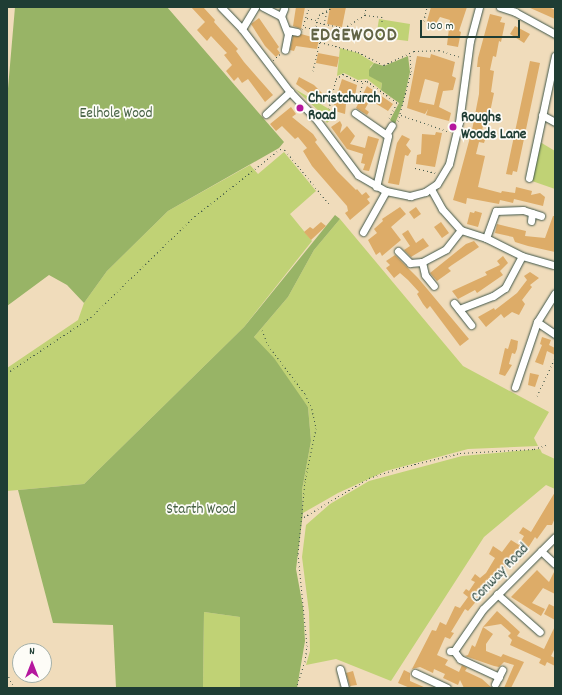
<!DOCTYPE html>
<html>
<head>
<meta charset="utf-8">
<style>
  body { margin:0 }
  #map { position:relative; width:562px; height:695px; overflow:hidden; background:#f0dcbb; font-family:Dekko,sans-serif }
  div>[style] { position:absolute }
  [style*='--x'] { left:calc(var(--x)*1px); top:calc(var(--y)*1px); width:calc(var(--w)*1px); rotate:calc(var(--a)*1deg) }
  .green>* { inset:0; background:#c0d275 }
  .forest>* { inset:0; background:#98b466 }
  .building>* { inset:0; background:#ddac68 }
  .path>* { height:1px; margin-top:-0.5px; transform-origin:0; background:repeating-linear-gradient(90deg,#3e5548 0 1px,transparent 0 4px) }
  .roads { filter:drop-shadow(0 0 1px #3e5548) drop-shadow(0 0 1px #3e5548) }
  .minor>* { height:7px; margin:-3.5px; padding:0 3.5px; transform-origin:3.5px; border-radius:3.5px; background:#fff }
  .dots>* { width:11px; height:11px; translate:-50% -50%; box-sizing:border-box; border:2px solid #fdfcf7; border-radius:50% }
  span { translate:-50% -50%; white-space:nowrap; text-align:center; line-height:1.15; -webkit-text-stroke:3.5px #fdfcf7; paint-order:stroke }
  .poi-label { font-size:15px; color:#1f3d34; font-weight:700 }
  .left { translate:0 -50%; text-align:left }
  .park-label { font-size:15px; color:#476244 }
  .street-label { font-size:15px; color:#1f3d34 }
  .district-label { font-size:19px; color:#626446; font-weight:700; letter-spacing:1px }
  .frame { position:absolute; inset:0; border:8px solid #1f3d34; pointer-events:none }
  .north { position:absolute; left:12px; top:643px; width:40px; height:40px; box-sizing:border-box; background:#fdfcf7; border:1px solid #a4b0a9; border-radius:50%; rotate:0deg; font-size:11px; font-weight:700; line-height:16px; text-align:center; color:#1f3d34 }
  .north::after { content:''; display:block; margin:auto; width:14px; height:18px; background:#b5179e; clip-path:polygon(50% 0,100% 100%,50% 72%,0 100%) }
  .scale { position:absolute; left:420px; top:20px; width:100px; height:18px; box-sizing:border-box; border:2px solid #1f3d34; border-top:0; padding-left:5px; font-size:12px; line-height:14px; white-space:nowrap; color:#1f3d34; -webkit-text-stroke:3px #fdfcf7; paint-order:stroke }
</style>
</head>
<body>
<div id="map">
  <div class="green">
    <div style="clip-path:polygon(379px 19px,410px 24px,408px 41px,376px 37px)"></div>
    <div style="clip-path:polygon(340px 48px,358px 53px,374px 63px,370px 67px,382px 83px,381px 90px,367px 79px,358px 80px,344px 73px,337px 76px)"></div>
    <div style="clip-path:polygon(295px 89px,329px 109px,337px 114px,327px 123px,320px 112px)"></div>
    <div style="clip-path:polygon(540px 142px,555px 151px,555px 189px,532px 181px)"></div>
    <div style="clip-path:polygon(284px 152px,316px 191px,290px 214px,312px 241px,244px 327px,84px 484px,7px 491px,7px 368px,78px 320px,84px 303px,107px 271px,168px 211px,250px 165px,258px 174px)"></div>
    <div style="clip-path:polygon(340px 219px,463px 366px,549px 412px,534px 438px,538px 446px,468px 449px,386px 471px,338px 493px,303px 513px,302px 490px,311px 441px,308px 407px,254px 337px,288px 297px,314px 250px)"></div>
    <div style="clip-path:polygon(540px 449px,542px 453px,555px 459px,555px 489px,546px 485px,484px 537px,391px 681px,336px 659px,306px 665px,310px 651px,309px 612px,302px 557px,306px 525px,330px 504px,369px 481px,462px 456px)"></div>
    <div style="clip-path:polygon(204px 612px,240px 617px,240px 688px,203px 688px)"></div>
  </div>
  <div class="forest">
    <div style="clip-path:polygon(15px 7px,167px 7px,284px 142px,279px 148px,168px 211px,107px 271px,84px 303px,67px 285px,49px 275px,7px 306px,7px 100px)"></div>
    <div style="clip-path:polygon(408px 56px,410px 72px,403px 103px,395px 124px,390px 120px,399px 103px,381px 90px,382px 83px,369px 76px,369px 70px,374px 63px,384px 66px)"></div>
    <div style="clip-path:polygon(335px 215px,340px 219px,314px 250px,288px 297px,254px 337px,274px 358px,308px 407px,311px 441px,302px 490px,303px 513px,296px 569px,303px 607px,305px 641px,297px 688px,240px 688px,240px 617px,204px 612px,203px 688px,116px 688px,113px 625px,53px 623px,18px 490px,84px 484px,244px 327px)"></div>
  </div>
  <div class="building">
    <div style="clip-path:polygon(191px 7px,203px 7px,215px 20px,214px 22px,238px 49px,236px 51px,244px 62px,273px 95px,265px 102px,248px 79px,242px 83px,238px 77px,234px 81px,226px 71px,232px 65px,224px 55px,227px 53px,211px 36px,207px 41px,197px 30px,205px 22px)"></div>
    <div style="clip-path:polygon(296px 7px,305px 7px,301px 29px,293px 26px)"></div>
    <div style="clip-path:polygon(330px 7px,346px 7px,342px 27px,327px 24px)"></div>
    <div style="clip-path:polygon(431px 7px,467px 7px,459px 31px,461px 32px,458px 47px,447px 45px,450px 20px,440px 17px,435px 25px,427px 21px)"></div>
    <div style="clip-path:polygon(528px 7px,549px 7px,555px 10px,555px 19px)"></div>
    <div style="clip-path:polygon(490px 14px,502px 17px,500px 22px,505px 23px,501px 42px,499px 41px,496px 57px,493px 56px,490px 70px,494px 71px,491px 92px,494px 93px,488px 122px,484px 121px,481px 136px,486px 137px,484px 143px,479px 142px,476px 154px,485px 156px,478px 187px,501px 193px,502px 191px,515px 193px,516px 187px,532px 191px,531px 195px,540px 193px,545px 197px,543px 206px,514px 199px,513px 203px,500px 200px,499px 204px,467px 198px,466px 204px,453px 200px,472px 130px,479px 94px,480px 67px,477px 67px,478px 58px)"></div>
    <div style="clip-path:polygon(259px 18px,279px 47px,277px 49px,280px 53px,276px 57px,265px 46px,251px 24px)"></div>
    <div style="clip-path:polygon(515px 26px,530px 34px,524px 43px,510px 34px)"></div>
    <div style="clip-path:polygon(301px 34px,319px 39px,317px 49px,296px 46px,294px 51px,290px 50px,293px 36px)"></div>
    <div style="clip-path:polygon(318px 53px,339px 57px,337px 67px,316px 63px)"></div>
    <div style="clip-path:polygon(evenodd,431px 54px,455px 62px,452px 76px,456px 78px,453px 90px,443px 91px,439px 107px,451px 113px,449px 121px,426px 115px,428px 109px,425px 114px,407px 108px,417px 56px,430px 58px,431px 54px,425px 79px,439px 83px,434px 105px,419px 102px,425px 79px)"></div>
    <div style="clip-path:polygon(530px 61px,540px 63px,517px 172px,513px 171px,512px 175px,506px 174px)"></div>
    <div style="clip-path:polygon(299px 77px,314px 85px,322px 93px,316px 98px,310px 94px,296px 84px)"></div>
    <div style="clip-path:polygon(342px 79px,357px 85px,355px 96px,347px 94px,345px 114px,335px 111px,336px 105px,334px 105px)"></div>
    <div style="clip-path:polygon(367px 86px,393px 104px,388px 111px,370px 100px,365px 109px,369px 112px,367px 115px,356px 108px)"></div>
    <div style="clip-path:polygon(291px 107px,296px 114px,292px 117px,313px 134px,317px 140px,315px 142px,337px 171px,356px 190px,357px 189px,362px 195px,366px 192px,370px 197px,367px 199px,370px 203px,350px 220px,345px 213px,348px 211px,347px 206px,312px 166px,303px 151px,307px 148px,298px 137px,295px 139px,282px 126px,276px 131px,270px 124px)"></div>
    <div style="clip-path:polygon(340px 121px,342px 125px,340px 133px,347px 126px,355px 136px,350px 144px,365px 148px,368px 136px,379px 139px,369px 171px,363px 170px,365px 164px,361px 163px,363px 154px,347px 149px,331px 127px)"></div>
    <div style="clip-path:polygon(436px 132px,442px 133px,435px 167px,416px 164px,417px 155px,421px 154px,422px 134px,435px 135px)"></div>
    <div style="clip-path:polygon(402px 135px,410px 139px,406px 145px,411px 151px,408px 156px,405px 155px,399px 185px,388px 183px,397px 143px)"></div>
    <div style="clip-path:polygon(400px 207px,406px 214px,391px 227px,401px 240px,382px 256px,380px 252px,376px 255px,368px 240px,377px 233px,374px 229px,383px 221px,382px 219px)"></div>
    <div style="clip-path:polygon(416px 207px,421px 214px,414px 219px,409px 212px)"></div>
    <div style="clip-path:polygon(475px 211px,482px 213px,478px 227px,467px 224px,470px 212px,474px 213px)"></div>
    <div style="clip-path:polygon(553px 216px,555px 216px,555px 252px,528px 246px,515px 242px,513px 237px,495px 233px,497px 224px,526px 231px,525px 236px,545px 238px)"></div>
    <div style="clip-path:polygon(321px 222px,326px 226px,311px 240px,304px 232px,310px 227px,313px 229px)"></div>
    <div style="clip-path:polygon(441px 222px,449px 233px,442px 238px,434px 227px)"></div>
    <div style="clip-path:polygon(408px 230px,416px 243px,423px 238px,429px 246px,411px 257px,404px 250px,410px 246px,402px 234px)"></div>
    <div style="clip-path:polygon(474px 241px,479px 247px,452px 265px,448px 268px,451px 271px,437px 281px,430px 273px,466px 244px)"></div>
    <div style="clip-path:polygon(395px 255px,418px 278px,469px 339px,460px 346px,430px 306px,427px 309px,423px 304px,417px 294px,419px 292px,408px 280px,400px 273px,394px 278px,386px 268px,390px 265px,386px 261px)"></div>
    <div style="clip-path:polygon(503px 256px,508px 263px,500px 271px,503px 275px,477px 293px,475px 290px,458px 299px,452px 291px,487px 275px,485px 272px,500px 265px,497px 261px)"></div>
    <div style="clip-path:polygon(530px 272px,539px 278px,530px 285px,532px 287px,522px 300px,525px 304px,519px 315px,512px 312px,504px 318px,501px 314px,486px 327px,478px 317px,494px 308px,495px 310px,517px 293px,527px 280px,524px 276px)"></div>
    <div style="clip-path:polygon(542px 337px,551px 340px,549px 345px,555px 348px,555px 355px,547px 351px,543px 365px,535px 362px,542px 345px,540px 344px)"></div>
    <div style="clip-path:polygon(511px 339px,518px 341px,517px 349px,515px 354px,512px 353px,509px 364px,512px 365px,505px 376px,499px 374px,505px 348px,508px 349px)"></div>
    <div style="clip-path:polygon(530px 373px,539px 375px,535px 387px,528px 385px)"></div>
    <div style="clip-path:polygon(555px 492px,555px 518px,552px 525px,547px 525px,537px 539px,535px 537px,526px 551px,523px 550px,515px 562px,511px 560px,468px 611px,465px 609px,451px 632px,454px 633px,450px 639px,445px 637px,437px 655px,448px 660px,445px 665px,459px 672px,462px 665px,467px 668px,465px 671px,482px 679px,492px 688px,464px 688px,460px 680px,458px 685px,443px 678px,445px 674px,434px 669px,433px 673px,420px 667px,412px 669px,432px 630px,436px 631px,440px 622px,446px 625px,455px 606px,460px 608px,468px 597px,463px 593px,466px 589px,469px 591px,475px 582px,471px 580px,475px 574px,480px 578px,486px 573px,495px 558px,489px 554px,493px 546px,502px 552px,511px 540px,519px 545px,524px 536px,519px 533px,523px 527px,531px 532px)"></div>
    <div style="clip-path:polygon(537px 570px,549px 582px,555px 570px,555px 594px,543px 588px,532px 603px,545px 609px,541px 616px,511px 597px)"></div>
    <div style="clip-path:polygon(549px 604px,555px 607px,555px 620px,544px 614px)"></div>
    <div style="clip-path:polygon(497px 611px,520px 632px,517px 636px,544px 649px,555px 626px,555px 648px,551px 656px,555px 658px,555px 666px,547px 662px,545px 666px,539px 663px,541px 659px,510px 645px,512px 640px,508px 636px,511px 633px,501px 624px,483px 627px)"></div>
    <div style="clip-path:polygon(483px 627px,493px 634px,486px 644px,486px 651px,501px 657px,503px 654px,524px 662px,511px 688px,504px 688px,514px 665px,504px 662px,499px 667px,494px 666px,465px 656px,468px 655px,472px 645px,475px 647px)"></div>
    <div style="clip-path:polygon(404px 670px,410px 673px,410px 681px,426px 688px,410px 688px,398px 683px)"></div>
    <div style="clip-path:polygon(353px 671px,357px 685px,350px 686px,346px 673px)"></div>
  </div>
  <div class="path">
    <div style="--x:365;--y:14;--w:7;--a:-82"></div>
    <div style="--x:307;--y:18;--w:9;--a:13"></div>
    <div style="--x:424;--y:21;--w:14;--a:-78"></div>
    <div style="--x:316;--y:22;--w:29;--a:12"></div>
    <div style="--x:344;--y:28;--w:25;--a:-32"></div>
    <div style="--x:365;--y:15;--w:17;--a:7"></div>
    <div style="--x:382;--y:17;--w:5;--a:90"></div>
    <div style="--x:305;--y:27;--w:17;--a:13"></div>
    <div style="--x:302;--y:29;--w:23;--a:-72"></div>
    <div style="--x:315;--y:30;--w:16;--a:-75"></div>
    <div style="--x:319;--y:15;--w:14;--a:-30"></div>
    <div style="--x:320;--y:42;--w:39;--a:15"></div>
    <div style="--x:358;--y:52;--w:29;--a:27"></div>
    <div style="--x:384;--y:65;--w:33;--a:-25"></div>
    <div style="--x:414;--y:51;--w:25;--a:-2"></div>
    <div style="--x:439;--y:50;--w:23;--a:18"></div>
    <div style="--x:273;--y:60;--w:9;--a:-41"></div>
    <div style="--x:313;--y:71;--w:62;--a:-76.9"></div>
    <div style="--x:357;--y:103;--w:22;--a:-74"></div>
    <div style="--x:329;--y:109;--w:31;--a:-77"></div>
    <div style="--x:336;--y:79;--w:9;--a:-36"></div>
    <div style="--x:343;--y:74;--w:16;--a:27"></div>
    <div style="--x:357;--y:81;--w:10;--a:0"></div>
    <div style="--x:367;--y:81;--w:37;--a:36"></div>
    <div style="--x:397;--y:103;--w:17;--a:118"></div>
    <div style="--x:401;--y:115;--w:52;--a:19.1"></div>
    <div style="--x:398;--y:121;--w:51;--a:-75.1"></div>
    <div style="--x:411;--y:72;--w:18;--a:-93"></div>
    <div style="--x:415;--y:168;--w:22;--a:13"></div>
    <div style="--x:262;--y:330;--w:16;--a:68"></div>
    <div style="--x:268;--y:345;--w:61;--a:52.9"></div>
    <div style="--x:305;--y:394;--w:17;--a:65"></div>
    <div style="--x:312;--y:409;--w:19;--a:78"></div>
    <div style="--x:316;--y:428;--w:54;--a:101.7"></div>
    <div style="--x:305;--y:481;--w:73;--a:95.5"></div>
    <div style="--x:298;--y:554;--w:91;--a:84.4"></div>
    <div style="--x:307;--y:645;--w:16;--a:97"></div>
    <div style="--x:305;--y:661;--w:28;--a:108"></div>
    <div style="--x:7;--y:373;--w:101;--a:-33.7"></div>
    <div style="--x:91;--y:317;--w:145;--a:-44.2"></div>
    <div style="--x:195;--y:216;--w:108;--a:-38.2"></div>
    <div style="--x:280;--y:149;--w:5;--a:11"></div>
    <div style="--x:285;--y:150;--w:70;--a:50.8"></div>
    <div style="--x:537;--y:396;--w:42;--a:-64.7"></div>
    <div style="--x:304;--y:517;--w:76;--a:-31"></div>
    <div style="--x:369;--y:478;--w:32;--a:-18"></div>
    <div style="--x:399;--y:468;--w:63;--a:-13.8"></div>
    <div style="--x:460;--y:453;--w:74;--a:-3.1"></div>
    <div style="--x:534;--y:449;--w:13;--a:-18"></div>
    <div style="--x:7;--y:673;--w:17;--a:65"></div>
  </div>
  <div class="roads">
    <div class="minor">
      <div style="--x:221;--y:7;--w:30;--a:46"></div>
      <div style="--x:242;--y:29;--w:79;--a:52.7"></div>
      <div style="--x:290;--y:92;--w:37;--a:46"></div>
      <div style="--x:316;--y:119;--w:70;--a:53.1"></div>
      <div style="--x:358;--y:175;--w:32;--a:30"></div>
      <div style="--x:386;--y:191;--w:25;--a:12"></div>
      <div style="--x:410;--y:196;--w:16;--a:-15"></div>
      <div style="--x:425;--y:192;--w:14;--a:-34"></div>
      <div style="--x:437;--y:184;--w:23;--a:-59"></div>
      <div style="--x:449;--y:164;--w:43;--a:-76.6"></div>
      <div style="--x:459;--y:122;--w:82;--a:-82.3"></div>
      <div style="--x:470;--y:41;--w:35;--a:-75"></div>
      <div style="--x:263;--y:7;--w:20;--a:27"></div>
      <div style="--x:500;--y:7;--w:16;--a:18"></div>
      <div style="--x:515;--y:12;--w:46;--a:28.8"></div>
      <div style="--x:284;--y:9;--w:8;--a:113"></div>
      <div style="--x:281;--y:16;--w:19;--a:69"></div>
      <div style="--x:288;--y:34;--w:16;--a:101"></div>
      <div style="--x:242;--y:29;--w:26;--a:-59"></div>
      <div style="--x:287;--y:30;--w:10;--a:11"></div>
      <div style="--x:355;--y:113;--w:40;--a:34.9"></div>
      <div style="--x:388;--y:136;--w:52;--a:103.2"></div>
      <div style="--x:266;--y:114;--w:33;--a:-43"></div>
      <div style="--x:542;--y:115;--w:15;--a:28"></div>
      <div style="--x:387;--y:133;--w:9;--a:-58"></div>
      <div style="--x:529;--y:178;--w:125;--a:-78"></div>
      <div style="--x:431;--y:189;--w:23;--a:61"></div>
      <div style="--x:442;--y:209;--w:28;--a:48"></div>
      <div style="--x:461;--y:230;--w:26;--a:18"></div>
      <div style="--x:486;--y:238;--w:40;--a:26.6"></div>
      <div style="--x:522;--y:256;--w:32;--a:16"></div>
      <div style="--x:531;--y:221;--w:8;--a:-83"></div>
      <div style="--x:363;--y:232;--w:47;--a:-60.7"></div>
      <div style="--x:486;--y:238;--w:29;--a:-70"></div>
      <div style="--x:496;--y:211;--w:27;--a:-2"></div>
      <div style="--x:523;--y:210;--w:19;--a:18"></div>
      <div style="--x:398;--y:251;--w:17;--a:45"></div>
      <div style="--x:410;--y:263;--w:12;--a:-5"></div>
      <div style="--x:422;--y:262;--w:27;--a:-28"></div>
      <div style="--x:446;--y:249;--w:24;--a:-52"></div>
      <div style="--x:422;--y:262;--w:13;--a:77"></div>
      <div style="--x:425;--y:275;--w:14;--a:51"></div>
      <div style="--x:454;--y:303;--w:28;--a:52"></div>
      <div style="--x:459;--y:309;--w:36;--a:-21"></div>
      <div style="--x:493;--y:296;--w:14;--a:-34"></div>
      <div style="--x:505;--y:288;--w:36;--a:-62"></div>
      <div style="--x:537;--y:322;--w:22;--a:34"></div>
      <div style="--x:515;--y:387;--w:69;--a:-71.3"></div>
      <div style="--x:537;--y:322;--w:34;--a:-58"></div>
      <div style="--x:541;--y:551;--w:19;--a:43"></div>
      <div style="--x:497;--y:594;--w:57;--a:41.5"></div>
      <div style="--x:450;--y:651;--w:4;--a:0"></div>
      <div style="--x:454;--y:651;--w:10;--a:53"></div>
      <div style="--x:460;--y:659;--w:43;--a:24.8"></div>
      <div style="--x:454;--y:651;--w:51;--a:-55.4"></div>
      <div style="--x:483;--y:609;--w:102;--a:-45"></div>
      <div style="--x:340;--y:669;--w:20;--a:75"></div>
      <div style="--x:415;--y:673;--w:35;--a:25"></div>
      <div style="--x:495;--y:684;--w:16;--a:-63"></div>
    </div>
  </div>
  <div class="dots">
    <div style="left:300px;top:108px;background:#b5179e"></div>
    <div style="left:453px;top:127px;background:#b5179e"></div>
  </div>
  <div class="poi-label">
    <span class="left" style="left:308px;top:108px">Christchurch<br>Road</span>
    <span class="left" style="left:461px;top:127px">Roughs<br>Woods Lane</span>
  </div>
  <div class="park-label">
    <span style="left:116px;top:115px">Eelhole Wood</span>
    <span style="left:201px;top:511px">Starth Wood</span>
  </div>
  <div class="street-label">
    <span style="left:501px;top:574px;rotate:-46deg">Conway Road</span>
  </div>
  <div class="district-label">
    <span style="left:354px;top:37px">EDGEWOOD</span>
  </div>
  <div class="frame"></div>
  <div class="north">N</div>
  <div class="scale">100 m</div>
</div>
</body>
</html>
